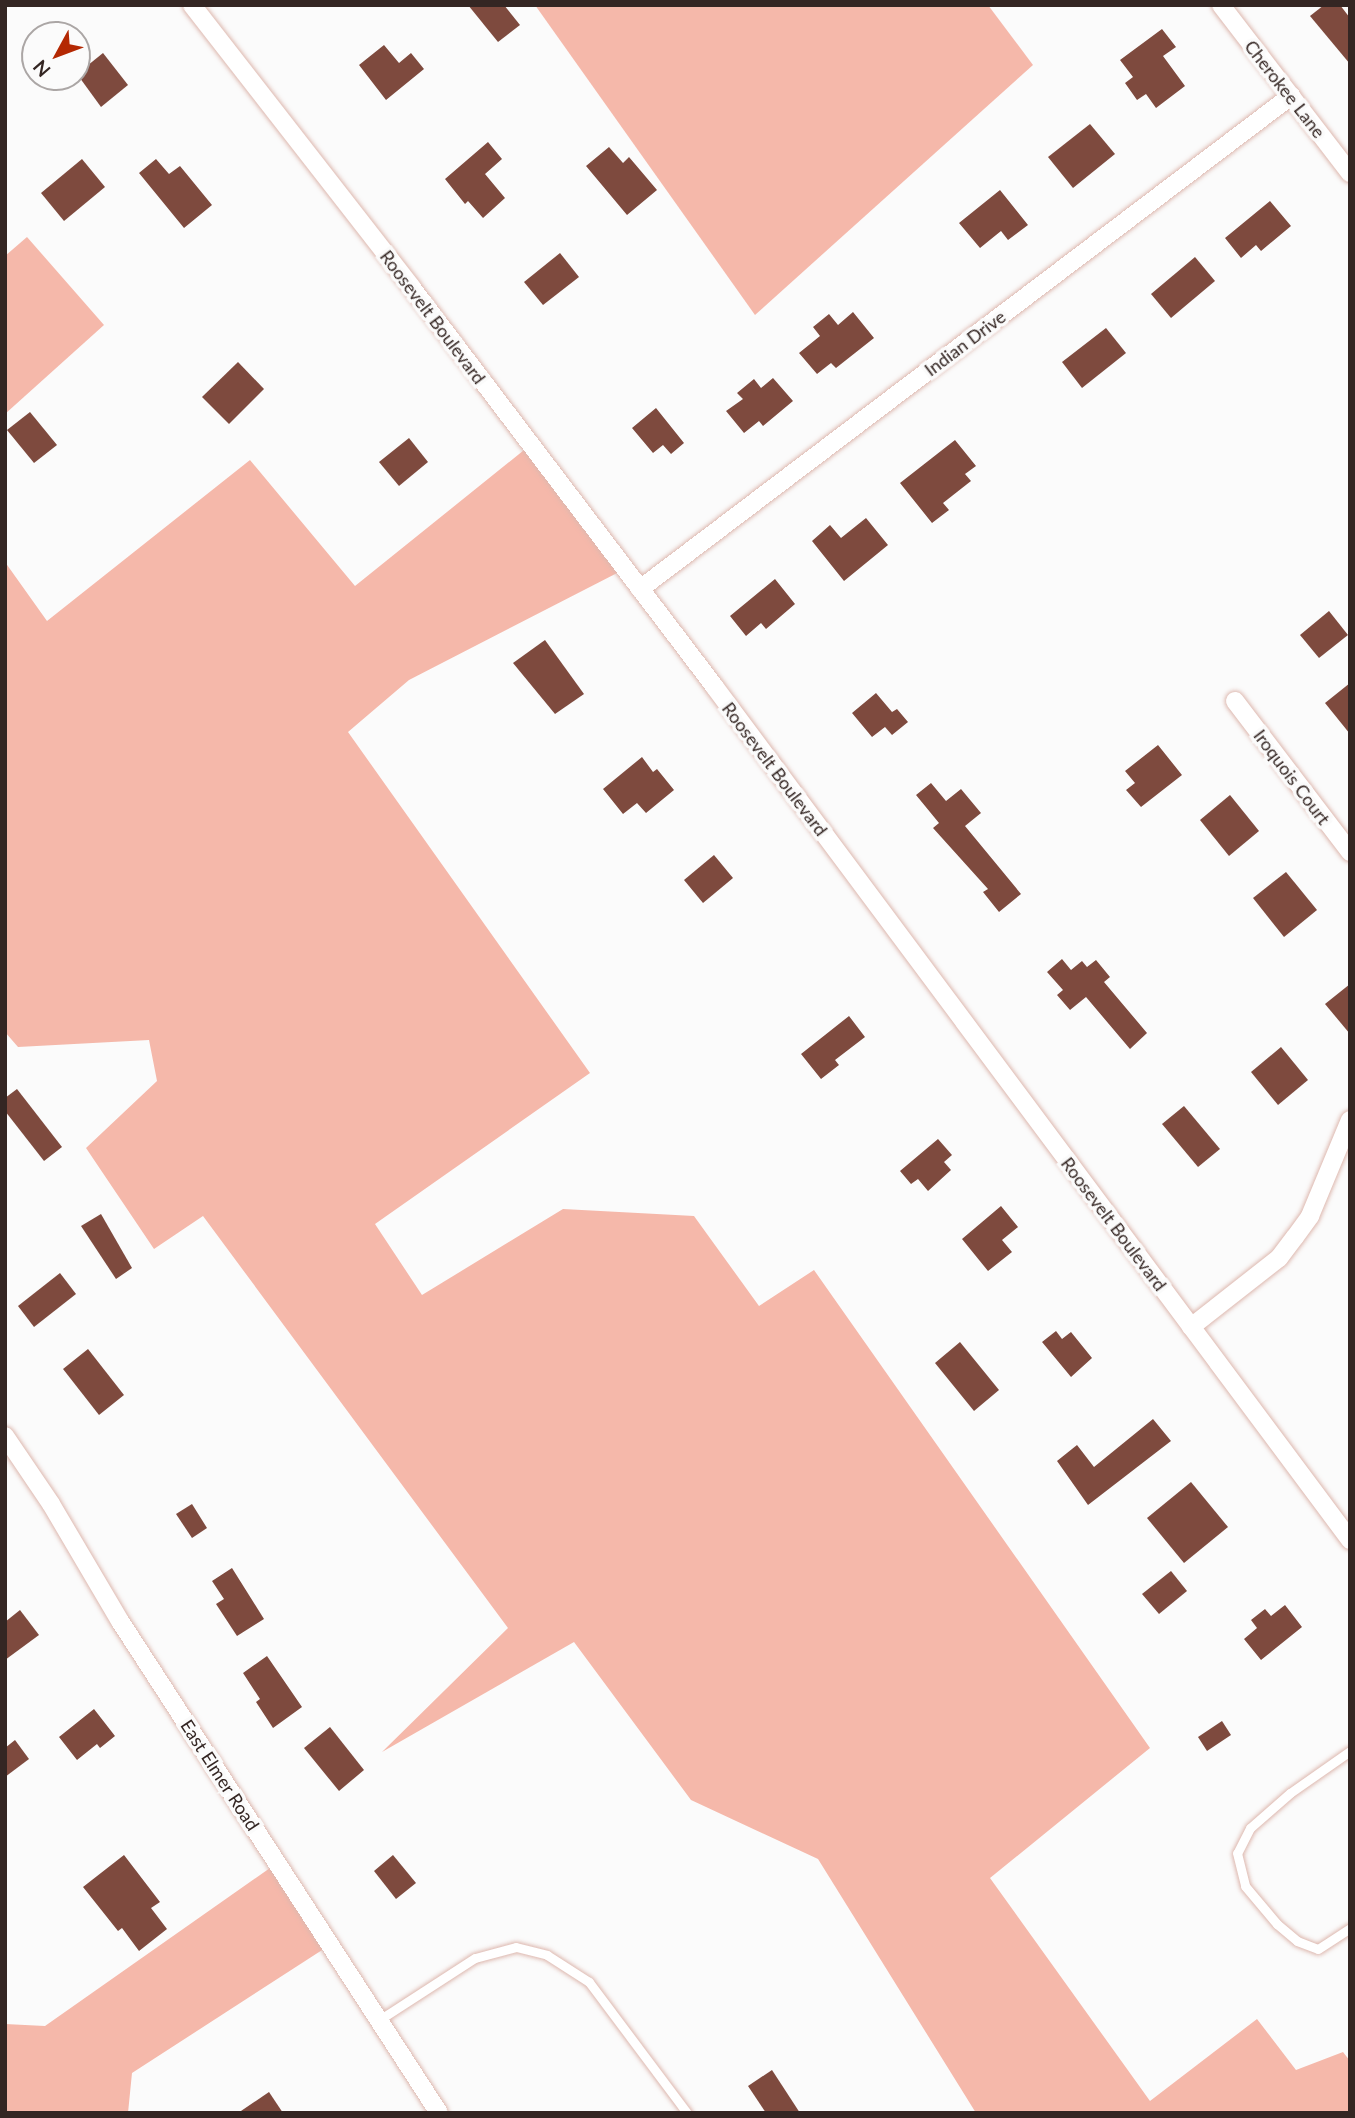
<!DOCTYPE html>
<html>
<head>
<meta charset="utf-8">
<style>
  body { margin:0 }
  #map { position:relative; width:1355px; height:2118px; overflow:hidden; background:#fbfbfb; font-family:Lato,sans-serif }
  div>[style] { position:absolute }
  [style*='--x'] { left:calc(var(--x)*1px); top:calc(var(--y)*1px); width:calc(var(--w)*1px); rotate:calc(var(--a)*1deg) }
  .green>* { inset:0; background:#f5b8aa }
  .building>* { inset:0; background:#7e4a3e }
  .roads { filter:drop-shadow(0 0 2px #ddb8af) drop-shadow(0 0 2px #ddb8af) }
  .lane>* { height:9px; margin:-4.5px; padding:0 4.5px; transform-origin:4.5px; border-radius:4.5px; background:#fff }
  .street>* { height:18px; margin:-9px; padding:0 9px; transform-origin:9px; border-radius:9px; background:#fff }
  span { translate:-50% -50%; white-space:nowrap; text-align:center; line-height:1.15; -webkit-text-stroke:7px #fbfbfb; paint-order:stroke }
  .street-label { font-size:18px; color:#342623 }
  .frame { position:absolute; inset:0; border:7px solid #342623; pointer-events:none }
  .north { position:absolute; left:21px; top:21px; width:70px; height:70px; box-sizing:border-box; background:#fbfbfb; border:2px solid #aba6a5; border-radius:50%; rotate:229deg; font-size:19px; font-weight:700; line-height:28px; text-align:center; color:#342623 }
  .north::after { content:''; display:block; margin:auto; width:24px; height:32px; background:#b42803; clip-path:polygon(50% 0,100% 100%,50% 72%,0 100%) }
</style>
</head>
<body>
<div id="map">
  <div class="green">
    <div style="clip-path:polygon(535px 5px,988px 5px,1033px 65px,755px 315px)"></div>
    <div style="clip-path:polygon(27px 237px,104px 325px,5px 414px,5px 256px)"></div>
    <div style="clip-path:polygon(529px 446px,623px 570px,409px 680px,348px 732px,590px 1073px,375px 1224px,422px 1295px,563px 1209px,694px 1216px,759px 1306px,814px 1270px,1150px 1748px,990px 1878px,1150px 2101px,1257px 2019px,1296px 2070px,1343px 2052px,1350px 2061px,1350px 2113px,976px 2113px,818px 1859px,691px 1800px,574px 1642px,382px 1752px,508px 1628px,203px 1216px,154px 1249px,86px 1148px,157px 1081px,149px 1040px,18px 1047px,5px 1032px,5px 562px,47px 621px,250px 460px,355px 586px)"></div>
    <div style="clip-path:polygon(280px 1861px,333px 1943px,132px 2073px,128px 2113px,5px 2113px,5px 2024px,45px 2026px)"></div>
  </div>
  <div class="building">
    <div style="clip-path:polygon(468px 5px,504px 5px,520px 25px,498px 42px)"></div>
    <div style="clip-path:polygon(1324px 5px,1340px 5px,1350px 18px,1350px 64px,1310px 16px)"></div>
    <div style="clip-path:polygon(1162px 29px,1176px 47px,1163px 56px,1185px 86px,1156px 108px,1146px 94px,1137px 100px,1125px 83px,1133px 77px,1120px 60px)"></div>
    <div style="clip-path:polygon(384px 45px,399px 63px,411px 53px,424px 69px,386px 100px,359px 65px)"></div>
    <div style="clip-path:polygon(103px 53px,128px 85px,101px 107px,77px 74px)"></div>
    <div style="clip-path:polygon(1090px 124px,1115px 154px,1073px 188px,1048px 157px)"></div>
    <div style="clip-path:polygon(488px 142px,502px 159px,485px 174px,505px 198px,483px 218px,468px 201px,465px 204px,445px 179px)"></div>
    <div style="clip-path:polygon(609px 147px,623px 163px,629px 157px,657px 190px,627px 215px,586px 166px)"></div>
    <div style="clip-path:polygon(82px 159px,105px 187px,64px 221px,41px 193px)"></div>
    <div style="clip-path:polygon(156px 159px,169px 174px,180px 166px,212px 205px,184px 228px,139px 173px)"></div>
    <div style="clip-path:polygon(1000px 190px,1028px 225px,1008px 240px,1001px 231px,980px 248px,959px 223px)"></div>
    <div style="clip-path:polygon(1270px 201px,1291px 226px,1261px 251px,1256px 245px,1241px 258px,1225px 238px)"></div>
    <div style="clip-path:polygon(560px 253px,579px 277px,543px 305px,524px 282px)"></div>
    <div style="clip-path:polygon(1195px 257px,1215px 281px,1171px 318px,1151px 294px)"></div>
    <div style="clip-path:polygon(853px 312px,874px 338px,836px 368px,831px 363px,817px 374px,799px 353px,820px 336px,813px 327px,829px 314px,838px 325px)"></div>
    <div style="clip-path:polygon(1106px 328px,1126px 353px,1082px 388px,1062px 362px)"></div>
    <div style="clip-path:polygon(238px 362px,264px 389px,229px 424px,202px 397px)"></div>
    <div style="clip-path:polygon(773px 378px,793px 401px,763px 426px,759px 421px,744px 433px,726px 411px,743px 399px,737px 393px,754px 379px,761px 388px)"></div>
    <div style="clip-path:polygon(656px 408px,684px 443px,671px 454px,663px 445px,653px 453px,632px 428px)"></div>
    <div style="clip-path:polygon(30px 412px,57px 445px,34px 463px,7px 430px)"></div>
    <div style="clip-path:polygon(409px 438px,428px 462px,399px 486px,379px 462px)"></div>
    <div style="clip-path:polygon(955px 440px,976px 466px,965px 474px,971px 481px,943px 503px,949px 510px,932px 523px,900px 483px)"></div>
    <div style="clip-path:polygon(866px 518px,888px 545px,844px 581px,812px 541px,830px 525px,841px 538px)"></div>
    <div style="clip-path:polygon(775px 579px,795px 604px,766px 629px,761px 623px,746px 636px,730px 616px)"></div>
    <div style="clip-path:polygon(1329px 611px,1348px 635px,1319px 658px,1300px 635px)"></div>
    <div style="clip-path:polygon(545px 640px,584px 694px,555px 714px,513px 663px)"></div>
    <div style="clip-path:polygon(1350px 683px,1350px 734px,1325px 703px)"></div>
    <div style="clip-path:polygon(876px 693px,892px 712px,897px 709px,908px 722px,892px 735px,885px 727px,872px 737px,852px 713px)"></div>
    <div style="clip-path:polygon(1158px 745px,1182px 775px,1141px 807px,1126px 790px,1135px 783px,1125px 771px)"></div>
    <div style="clip-path:polygon(642px 757px,653px 772px,657px 769px,674px 790px,646px 813px,637px 803px,623px 814px,603px 789px)"></div>
    <div style="clip-path:polygon(931px 783px,946px 801px,961px 789px,981px 813px,965px 826px,1021px 894px,999px 912px,983px 892px,988px 889px,933px 828px,939px 823px,916px 795px)"></div>
    <div style="clip-path:polygon(1230px 795px,1259px 831px,1229px 856px,1200px 820px)"></div>
    <div style="clip-path:polygon(714px 855px,733px 878px,703px 903px,684px 880px)"></div>
    <div style="clip-path:polygon(1286px 872px,1317px 910px,1284px 937px,1253px 898px)"></div>
    <div style="clip-path:polygon(1062px 959px,1071px 970px,1082px 961px,1087px 967px,1096px 960px,1110px 977px,1104px 982px,1147px 1033px,1130px 1049px,1086px 997px,1070px 1010px,1057px 995px,1063px 990px,1047px 972px)"></div>
    <div style="clip-path:polygon(1350px 984px,1350px 1034px,1325px 1004px)"></div>
    <div style="clip-path:polygon(849px 1016px,865px 1037px,835px 1060px,839px 1065px,821px 1079px,801px 1054px)"></div>
    <div style="clip-path:polygon(1281px 1047px,1308px 1080px,1278px 1105px,1251px 1072px)"></div>
    <div style="clip-path:polygon(17px 1089px,62px 1147px,44px 1161px,5px 1111px,5px 1098px)"></div>
    <div style="clip-path:polygon(1184px 1106px,1220px 1149px,1198px 1167px,1162px 1124px)"></div>
    <div style="clip-path:polygon(938px 1139px,952px 1155px,944px 1162px,951px 1170px,928px 1191px,918px 1179px,911px 1184px,900px 1171px)"></div>
    <div style="clip-path:polygon(1001px 1206px,1018px 1227px,1002px 1240px,1012px 1252px,988px 1271px,962px 1239px)"></div>
    <div style="clip-path:polygon(101px 1214px,132px 1268px,116px 1279px,81px 1226px)"></div>
    <div style="clip-path:polygon(60px 1273px,76px 1294px,34px 1327px,18px 1306px)"></div>
    <div style="clip-path:polygon(1056px 1331px,1062px 1339px,1071px 1332px,1092px 1358px,1071px 1377px,1042px 1342px)"></div>
    <div style="clip-path:polygon(960px 1342px,999px 1390px,974px 1411px,935px 1363px)"></div>
    <div style="clip-path:polygon(88px 1349px,124px 1395px,99px 1415px,63px 1369px)"></div>
    <div style="clip-path:polygon(1153px 1419px,1171px 1441px,1088px 1505px,1057px 1461px,1077px 1445px,1094px 1467px)"></div>
    <div style="clip-path:polygon(1191px 1482px,1228px 1527px,1184px 1563px,1147px 1518px)"></div>
    <div style="clip-path:polygon(192px 1504px,207px 1528px,192px 1538px,176px 1514px)"></div>
    <div style="clip-path:polygon(232px 1568px,264px 1619px,237px 1636px,216px 1604px,224px 1599px,212px 1581px)"></div>
    <div style="clip-path:polygon(1171px 1571px,1187px 1591px,1159px 1614px,1142px 1594px)"></div>
    <div style="clip-path:polygon(1285px 1605px,1302px 1627px,1261px 1660px,1244px 1639px,1257px 1628px,1251px 1620px,1265px 1609px,1271px 1616px)"></div>
    <div style="clip-path:polygon(20px 1610px,39px 1635px,5px 1660px,5px 1622px)"></div>
    <div style="clip-path:polygon(267px 1656px,302px 1707px,273px 1728px,256px 1702px,260px 1699px,243px 1673px)"></div>
    <div style="clip-path:polygon(94px 1709px,115px 1736px,100px 1748px,97px 1744px,77px 1760px,59px 1737px)"></div>
    <div style="clip-path:polygon(1222px 1721px,1231px 1735px,1207px 1751px,1198px 1737px)"></div>
    <div style="clip-path:polygon(330px 1727px,364px 1770px,339px 1791px,304px 1748px)"></div>
    <div style="clip-path:polygon(15px 1740px,29px 1759px,5px 1777px,5px 1748px)"></div>
    <div style="clip-path:polygon(124px 1855px,160px 1902px,151px 1908px,167px 1929px,139px 1951px,122px 1928px,118px 1931px,83px 1887px)"></div>
    <div style="clip-path:polygon(393px 1855px,416px 1883px,396px 1899px,374px 1871px)"></div>
    <div style="clip-path:polygon(772px 2070px,800px 2113px,766px 2113px,748px 2086px)"></div>
    <div style="clip-path:polygon(269px 2092px,283px 2113px,238px 2113px)"></div>
  </div>
  <div class="roads">
    <div class="lane">
      <div style="--x:1350;--y:1751;--w:73;--a:145"></div>
      <div style="--x:1290;--y:1793;--w:53;--a:138.8"></div>
      <div style="--x:1250;--y:1828;--w:28;--a:117"></div>
      <div style="--x:1237;--y:1853;--w:34;--a:76"></div>
      <div style="--x:1245;--y:1886;--w:50;--a:49.9"></div>
      <div style="--x:1277;--y:1924;--w:26;--a:40"></div>
      <div style="--x:1297;--y:1941;--w:22;--a:21"></div>
      <div style="--x:1318;--y:1949;--w:38;--a:-33"></div>
      <div style="--x:379;--y:2020;--w:114;--a:-32.9"></div>
      <div style="--x:475;--y:1958;--w:42;--a:-15"></div>
      <div style="--x:516;--y:1947;--w:32;--a:14"></div>
      <div style="--x:547;--y:1955;--w:50;--a:32.7"></div>
      <div style="--x:589;--y:1982;--w:164;--a:53.2"></div>
    </div>
    <div class="street">
      <div style="--x:192;--y:5;--w:358;--a:52.1"></div>
      <div style="--x:412;--y:288;--w:500;--a:52.8"></div>
      <div style="--x:714;--y:686;--w:1065;--a:53.32"></div>
      <div style="--x:1221;--y:5;--w:212;--a:52.5"></div>
      <div style="--x:640;--y:589;--w:817;--a:-37.14"></div>
      <div style="--x:1235;--y:701;--w:190;--a:52.7"></div>
      <div style="--x:1191;--y:1327;--w:112;--a:-38.1"></div>
      <div style="--x:1279;--y:1258;--w:26;--a:-53"></div>
      <div style="--x:1295;--y:1237;--w:26;--a:-54"></div>
      <div style="--x:1310;--y:1216;--w:104;--a:-67.4"></div>
      <div style="--x:5;--y:1436;--w:82;--a:55.9"></div>
      <div style="--x:51;--y:1504;--w:136;--a:59.5"></div>
      <div style="--x:120;--y:1621;--w:586;--a:57.04"></div>
    </div>
  </div>
  <div class="street-label">
    <span style="left:1285px;top:89px;rotate:52deg">Cherokee Lane</span>
    <span style="left:433px;top:317px;rotate:53deg">Roosevelt Boulevard</span>
    <span style="left:965px;top:343px;rotate:-37deg">Indian Drive</span>
    <span style="left:775px;top:769px;rotate:53deg">Roosevelt Boulevard</span>
    <span style="left:1292px;top:777px;rotate:53deg">Iroquois Court</span>
    <span style="left:1114px;top:1224px;rotate:53deg">Roosevelt Boulevard</span>
    <span style="left:220px;top:1775px;rotate:57deg">East Elmer Road</span>
  </div>
  <div class="frame"></div>
  <div class="north">N</div>
</div>
</body>
</html>
